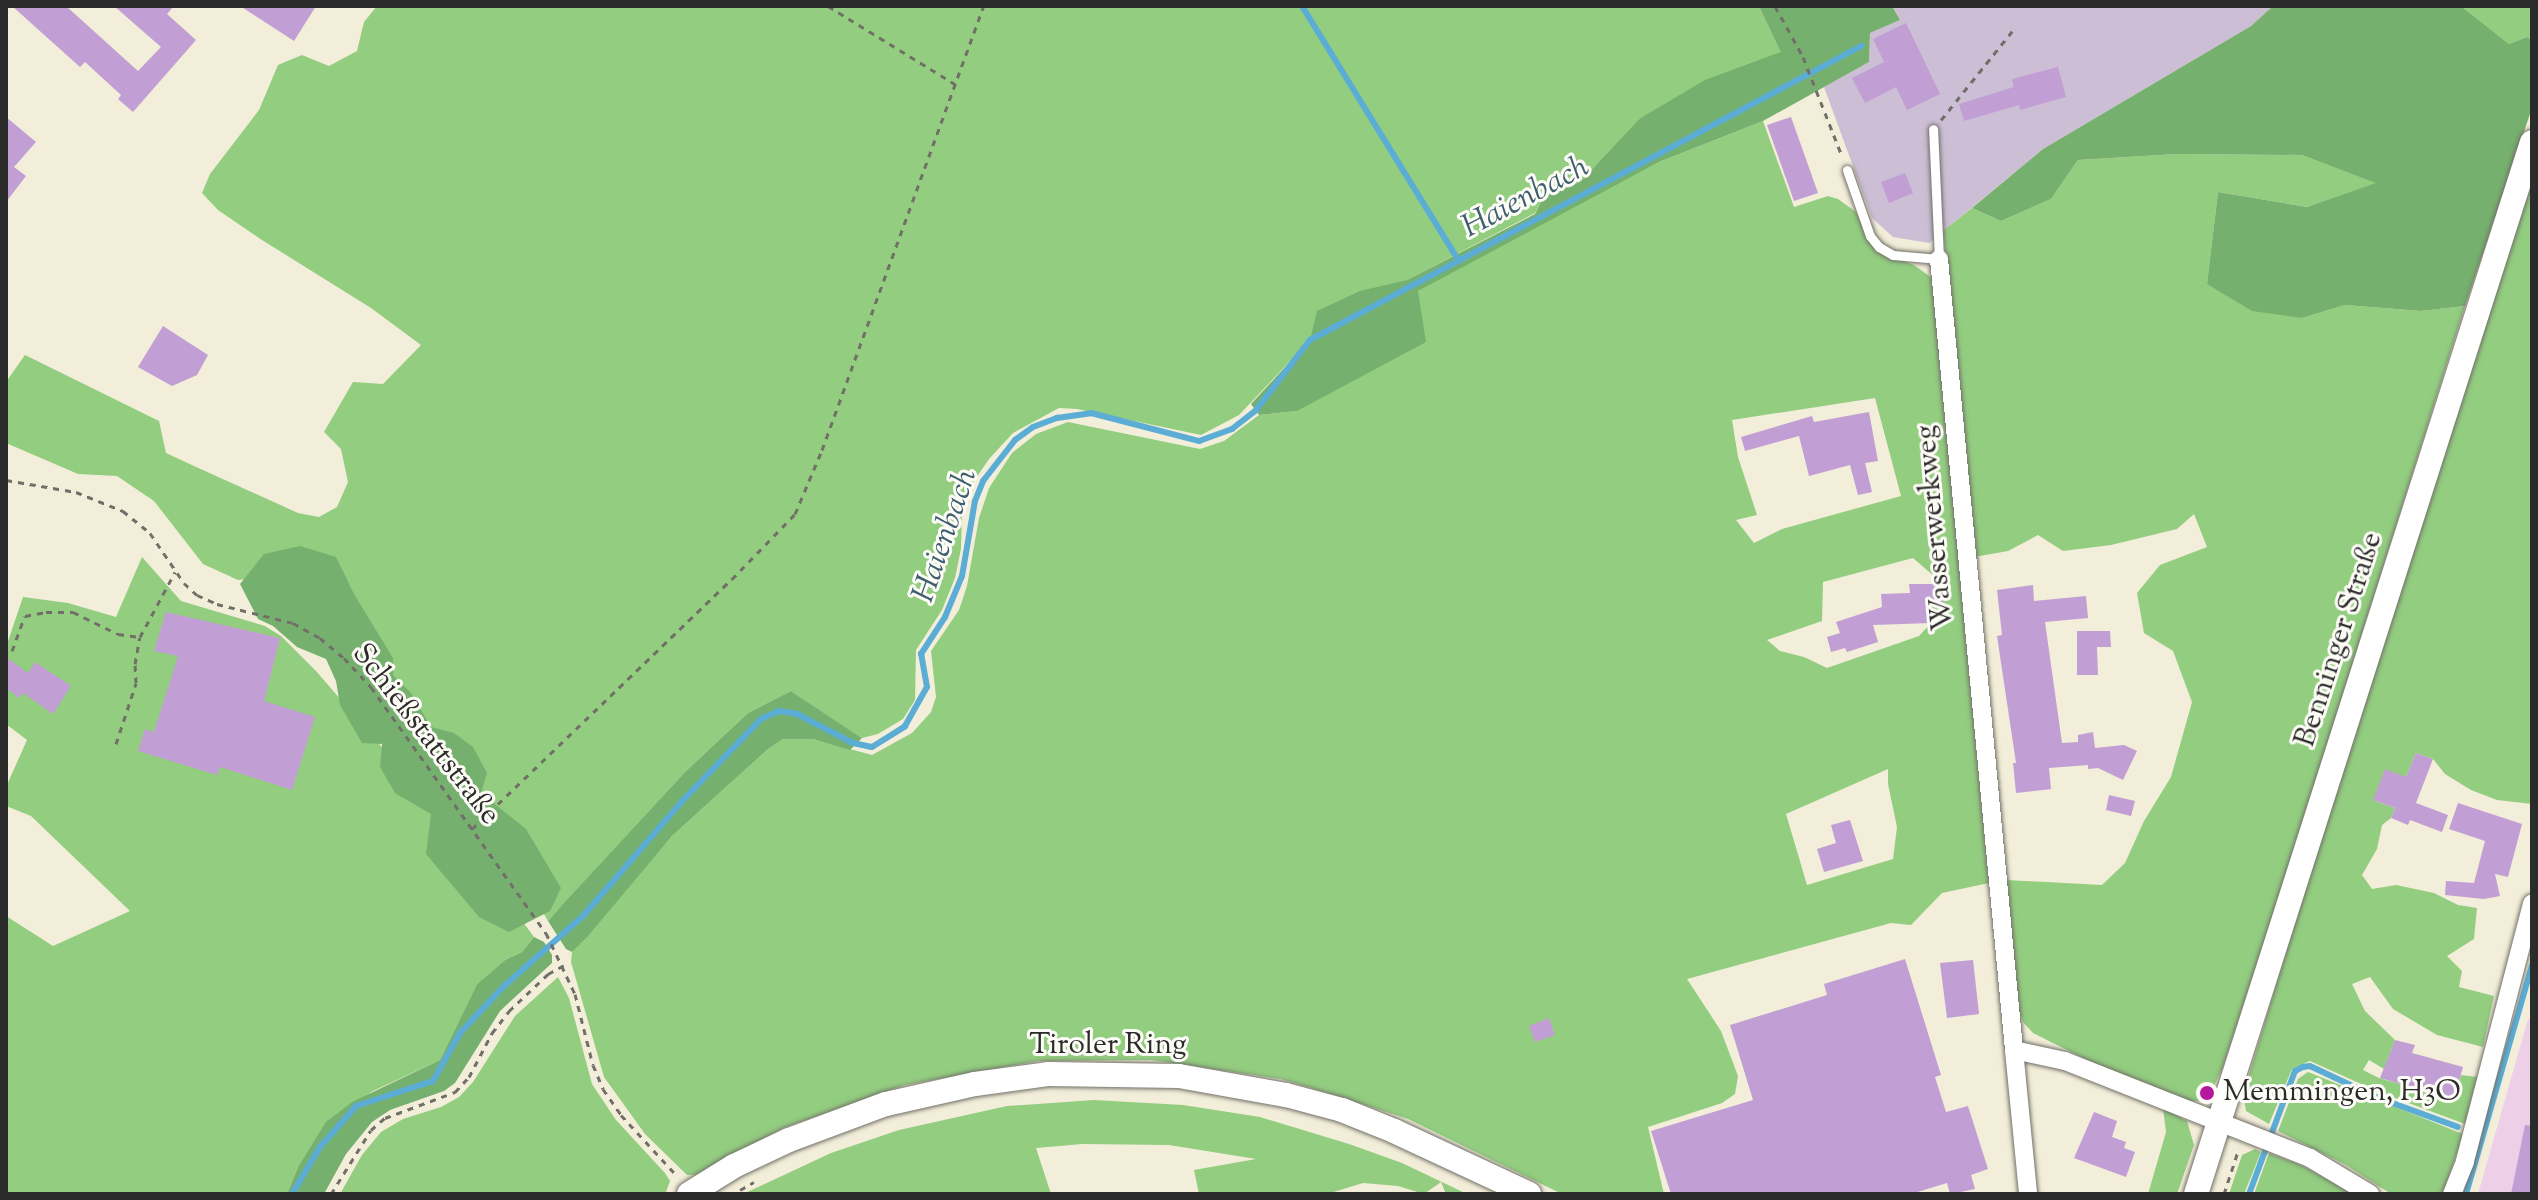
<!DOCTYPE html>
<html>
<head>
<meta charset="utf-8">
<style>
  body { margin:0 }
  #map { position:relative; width:2538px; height:1200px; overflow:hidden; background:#f2eed9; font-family:"Sorts Mill Goudy",serif }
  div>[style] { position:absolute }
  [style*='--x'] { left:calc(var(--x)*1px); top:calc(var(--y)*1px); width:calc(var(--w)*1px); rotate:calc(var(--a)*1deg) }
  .built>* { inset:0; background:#edd0e8 }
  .industrial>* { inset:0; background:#ccbed4 }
  .green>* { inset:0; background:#93cd80 }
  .forest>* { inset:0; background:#76b06e }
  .stream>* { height:6px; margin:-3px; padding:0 3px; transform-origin:3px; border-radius:3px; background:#5badd6 }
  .building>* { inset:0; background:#c19ed3 }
  .path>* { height:3px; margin-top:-1.5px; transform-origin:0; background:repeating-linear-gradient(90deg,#716f68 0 6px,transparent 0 12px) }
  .roads { filter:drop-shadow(0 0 2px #716f68) drop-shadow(0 0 2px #716f68) }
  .service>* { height:9px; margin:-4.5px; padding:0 4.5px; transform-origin:4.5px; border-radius:4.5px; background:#fff }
  .minor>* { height:18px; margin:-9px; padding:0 9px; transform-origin:9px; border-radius:9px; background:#fff }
  .secondary>* { height:24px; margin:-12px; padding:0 12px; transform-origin:12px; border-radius:12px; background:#fff }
  .dots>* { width:22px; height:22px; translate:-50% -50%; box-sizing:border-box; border:4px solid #fdfcf7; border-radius:50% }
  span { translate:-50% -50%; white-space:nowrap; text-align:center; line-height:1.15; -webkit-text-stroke:6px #fdfcf7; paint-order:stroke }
  .street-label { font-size:30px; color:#2b2b2b }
  .poi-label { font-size:30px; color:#2b2b2b }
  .left { translate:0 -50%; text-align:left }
  .water-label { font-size:32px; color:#3e5f6f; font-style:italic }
  .frame { position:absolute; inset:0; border:8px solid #2b2b2b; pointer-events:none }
</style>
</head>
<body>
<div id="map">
  <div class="built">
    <div style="clip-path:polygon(2528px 1019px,2532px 1020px,2532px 1194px,2478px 1194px)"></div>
  </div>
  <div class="industrial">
    <div style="clip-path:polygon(1892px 6px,2273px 6px,2251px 26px,2043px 149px,1929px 243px,1893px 237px,1872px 218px,1824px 87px,1869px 62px,1870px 33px,1900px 20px)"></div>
  </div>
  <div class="green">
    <div style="clip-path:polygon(377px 6px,1759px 6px,1782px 52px,1639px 119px,1580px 182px,1543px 197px,1535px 213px,1407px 280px,1389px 285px,1310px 340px,1239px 415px,1201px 435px,1077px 409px,1059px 408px,1013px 433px,989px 459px,972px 484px,962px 512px,961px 549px,955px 578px,942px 610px,916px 650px,915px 700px,903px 719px,878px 734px,862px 738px,791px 691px,748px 713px,685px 772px,548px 921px,519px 871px,442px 767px,332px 570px,238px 580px,203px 564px,154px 501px,117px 476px,78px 474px,6px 443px,6px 382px,25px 355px,159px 421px,166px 453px,194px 466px,298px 513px,319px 517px,337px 507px,348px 482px,341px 449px,324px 432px,353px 382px,383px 384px,421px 345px,371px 308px,262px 240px,218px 210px,202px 193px,210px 174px,259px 110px,278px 65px,302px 55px,329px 66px,357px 51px,364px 22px)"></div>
    <div style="clip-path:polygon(2461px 6px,2532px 6px,2532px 40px,2527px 37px,2509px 44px)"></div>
    <div style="clip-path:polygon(evenodd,1763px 121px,1794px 207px,1828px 196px,1838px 199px,1856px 212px,1877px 251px,1914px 265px,1932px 278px,1989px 883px,1942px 893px,1911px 925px,1891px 923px,1687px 979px,1721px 1031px,1738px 1076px,1735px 1094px,1722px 1103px,1648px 1127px,1664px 1194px,1562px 1194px,1408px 1119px,1331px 1094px,1281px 1079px,1152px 1060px,1038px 1061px,905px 1085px,783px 1128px,695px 1175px,687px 1175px,645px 1134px,604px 1077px,571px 962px,572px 952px,672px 836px,768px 749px,783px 739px,813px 739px,872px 755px,912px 733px,931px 712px,936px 697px,931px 651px,959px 610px,967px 586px,979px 518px,989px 488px,1012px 453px,1036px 434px,1068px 422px,1200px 449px,1224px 441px,1259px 415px,1297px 411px,1418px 291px,1451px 270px,1659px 162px,1763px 121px,1875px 398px,1901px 496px,1782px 529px,1754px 543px,1736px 520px,1757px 515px,1738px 457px,1732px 420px,1875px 398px,1763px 121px,1913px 558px,1943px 584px,1944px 605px,1930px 606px,1931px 623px,1919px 636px,1827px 668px,1804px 657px,1780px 651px,1767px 640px,1822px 621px,1823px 582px,1913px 558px,1763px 121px,1888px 769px,1888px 784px,1897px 827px,1893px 859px,1807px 885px,1786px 814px,1888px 769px)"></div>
    <div style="clip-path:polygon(2177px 154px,2302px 155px,2378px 183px,2307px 207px,2218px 192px,2207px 284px,2302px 318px,2345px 305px,2421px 311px,2465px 306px,2282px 888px,2223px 1067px,2209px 1096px,2201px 1101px,2190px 1101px,2089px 1061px,2033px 1033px,2023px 1022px,2018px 1008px,2006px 880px,2102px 885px,2125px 863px,2144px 821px,2171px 777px,2192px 702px,2173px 651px,2144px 633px,2137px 593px,2160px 565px,2207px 547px,2194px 514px,2177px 529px,2111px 545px,2063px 551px,2038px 535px,2008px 551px,1974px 557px,1943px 231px,1972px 208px,2001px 221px,2051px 199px,2078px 160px)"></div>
    <div style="clip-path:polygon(2532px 182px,2532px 804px,2497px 800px,2471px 790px,2445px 774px,2433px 759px,2416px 753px,2406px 777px,2373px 800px,2395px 808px,2391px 818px,2382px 825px,2377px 849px,2362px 875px,2372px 889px,2396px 885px,2434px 893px,2458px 905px,2477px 908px,2474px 939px,2447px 956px,2462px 971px,2459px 987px,2494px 996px,2483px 1047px,2437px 1035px,2393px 1009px,2370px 977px,2352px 984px,2365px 1011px,2395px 1040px,2384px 1069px,2369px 1060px,2363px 1070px,2379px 1078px,2454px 1099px,2461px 1075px,2477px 1077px,2465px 1124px,2379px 1092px,2310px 1061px,2292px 1069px,2269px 1124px,2246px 1111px,2244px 1100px,2249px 1075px,2326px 820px)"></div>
    <div style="clip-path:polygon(142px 557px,181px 601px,265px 626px,281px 636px,316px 671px,468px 847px,534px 937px,522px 952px,505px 960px,477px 984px,440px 1060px,373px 1091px,327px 1122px,298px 1167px,287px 1194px,6px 1194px,6px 916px,53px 946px,130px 911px,31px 816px,6px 806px,6px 787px,27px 740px,6px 724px,6px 647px,23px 597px,68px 603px,116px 617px)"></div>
    <div style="clip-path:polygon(558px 977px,569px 998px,592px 1084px,616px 1120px,665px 1173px,670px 1181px,666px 1192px,340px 1194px,362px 1155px,381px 1132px,403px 1119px,441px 1107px,459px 1097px,473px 1082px,515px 1016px)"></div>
    <div style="clip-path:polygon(2308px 1072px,2463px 1134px,2443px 1194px,2391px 1194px,2346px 1165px,2278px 1131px,2298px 1079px)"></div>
    <div style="clip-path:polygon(1094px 1100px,1183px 1105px,1260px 1117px,1349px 1144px,1402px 1163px,1467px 1194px,1446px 1194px,1441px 1182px,1424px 1194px,1398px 1186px,1363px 1183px,1327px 1194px,1199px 1194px,1194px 1170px,1256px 1159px,1169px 1145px,1082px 1144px,1036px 1148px,1051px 1194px,743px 1194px,831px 1153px,899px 1130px,1007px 1106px)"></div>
    <div style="clip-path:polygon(2163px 1108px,2187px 1121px,2194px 1145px,2177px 1194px,2148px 1194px,2166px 1132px)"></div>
    <div style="clip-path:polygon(2255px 1149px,2261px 1152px,2244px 1194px,2229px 1194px,2242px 1155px)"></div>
    <div style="clip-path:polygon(2269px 1153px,2301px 1165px,2354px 1194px,2254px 1194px)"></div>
  </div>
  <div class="forest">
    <div style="clip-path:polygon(1759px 6px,1892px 6px,1900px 20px,1870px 33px,1869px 62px,1763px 121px,1659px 162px,1418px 291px,1426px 342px,1297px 411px,1259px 415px,1251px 404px,1310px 340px,1317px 311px,1360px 291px,1407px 280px,1535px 214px,1543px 197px,1580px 182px,1639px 119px,1705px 80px,1781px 52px)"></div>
    <div style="clip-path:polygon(2273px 6px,2461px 6px,2509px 44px,2527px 37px,2532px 40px,2532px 108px,2465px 306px,2421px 311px,2345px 305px,2302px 318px,2252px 311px,2207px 284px,2218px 192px,2307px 207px,2376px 183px,2302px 155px,2177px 154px,2078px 160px,2051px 199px,2001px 221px,1972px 208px,2043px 149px,2251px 26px)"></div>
    <div style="clip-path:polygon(300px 546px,336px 557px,354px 594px,393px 658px,393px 675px,411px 693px,431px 727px,454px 733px,473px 747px,487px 773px,481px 793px,526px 829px,561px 888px,550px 911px,509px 932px,479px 917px,426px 854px,431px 814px,395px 793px,380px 767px,382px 744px,362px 743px,340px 705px,336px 681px,326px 659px,297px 647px,273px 626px,258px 619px,240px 584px,264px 554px)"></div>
    <div style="clip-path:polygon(791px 691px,862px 738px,850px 750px,813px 739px,783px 739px,768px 749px,672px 836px,588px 936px,572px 952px,566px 949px,548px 921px,565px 902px,685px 772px,748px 713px)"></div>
    <div style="clip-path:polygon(534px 937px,544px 942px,552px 955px,552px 963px,500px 1011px,455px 1083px,444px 1091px,390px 1110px,372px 1122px,346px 1154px,324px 1194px,287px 1194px,298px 1167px,326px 1122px,352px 1102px,440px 1060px,477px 984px,505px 960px,522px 952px)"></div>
  </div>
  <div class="stream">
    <div style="--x:1302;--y:6;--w:299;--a:58.4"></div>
    <div style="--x:292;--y:1194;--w:55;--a:-59.2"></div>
    <div style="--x:320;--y:1147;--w:55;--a:-48.7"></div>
    <div style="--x:356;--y:1106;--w:81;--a:-18"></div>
    <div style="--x:433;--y:1081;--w:55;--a:-60.6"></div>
    <div style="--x:460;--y:1033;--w:64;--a:-46.9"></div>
    <div style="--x:504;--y:986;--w:106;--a:-41.5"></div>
    <div style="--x:583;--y:916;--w:156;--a:-49.2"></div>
    <div style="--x:685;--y:798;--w:110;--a:-46.1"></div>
    <div style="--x:761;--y:719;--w:20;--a:-24"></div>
    <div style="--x:779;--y:711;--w:18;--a:9"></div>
    <div style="--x:797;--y:714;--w:63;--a:27.4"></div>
    <div style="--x:853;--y:743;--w:19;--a:12"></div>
    <div style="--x:872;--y:747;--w:39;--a:-32"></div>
    <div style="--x:905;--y:726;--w:45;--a:-60.6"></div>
    <div style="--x:927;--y:687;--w:34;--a:-100"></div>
    <div style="--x:921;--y:654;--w:44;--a:-57"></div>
    <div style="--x:945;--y:617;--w:44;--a:-67.5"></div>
    <div style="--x:962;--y:576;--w:76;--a:-80.2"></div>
    <div style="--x:975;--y:501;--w:22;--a:-68"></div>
    <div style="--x:983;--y:481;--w:52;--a:-52"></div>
    <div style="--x:1015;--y:440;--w:22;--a:-36"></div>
    <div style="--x:1033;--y:427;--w:26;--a:-21"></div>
    <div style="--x:1057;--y:418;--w:34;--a:-8"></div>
    <div style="--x:1091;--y:413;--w:112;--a:14.5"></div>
    <div style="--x:1199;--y:441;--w:35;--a:-20"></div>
    <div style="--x:1232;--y:429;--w:31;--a:-38"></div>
    <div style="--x:1256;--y:410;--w:88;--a:-52.4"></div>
    <div style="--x:1310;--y:340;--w:625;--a:-28.08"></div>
    <div style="--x:2249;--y:1194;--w:131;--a:-69.5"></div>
    <div style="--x:2295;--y:1071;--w:9;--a:-27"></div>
    <div style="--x:2303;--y:1067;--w:7;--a:-8"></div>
    <div style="--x:2310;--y:1066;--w:73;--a:25.2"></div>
    <div style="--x:2376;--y:1097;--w:87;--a:20.1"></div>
    <div style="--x:2466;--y:1194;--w:238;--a:-73.9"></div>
  </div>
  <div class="building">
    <div style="clip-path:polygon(12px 6px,66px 6px,138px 71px,161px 47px,114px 6px,174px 6px,167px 14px,196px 40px,133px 112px,118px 99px,121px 95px,85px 62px,80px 67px)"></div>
    <div style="clip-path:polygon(240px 6px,316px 6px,294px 41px)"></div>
    <div style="clip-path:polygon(1906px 23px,1940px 94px,1907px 110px,1896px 87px,1865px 103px,1852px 78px,1884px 62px,1873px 39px)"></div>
    <div style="clip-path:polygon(2058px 67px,2066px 97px,2020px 110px,2019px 105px,1964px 121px,1959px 104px,2014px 87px,2012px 79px)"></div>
    <div style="clip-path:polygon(6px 117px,36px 142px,14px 167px,26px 176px,6px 202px)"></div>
    <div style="clip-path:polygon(1791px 117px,1818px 193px,1794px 201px,1767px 125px)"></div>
    <div style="clip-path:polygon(1905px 173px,1913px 193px,1889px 203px,1881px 182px)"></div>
    <div style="clip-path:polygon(163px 326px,208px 355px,197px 375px,172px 386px,138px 367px)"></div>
    <div style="clip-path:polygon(1869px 412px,1878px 461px,1865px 463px,1872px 492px,1858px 495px,1850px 465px,1809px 476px,1799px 436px,1745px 451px,1741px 437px,1812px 416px,1814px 422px)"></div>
    <div style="clip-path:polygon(1909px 584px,1943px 584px,1944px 606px,1930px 606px,1931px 623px,1873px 625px,1878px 642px,1847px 652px,1845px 648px,1831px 652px,1827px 637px,1840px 633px,1836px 622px,1882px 607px,1881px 594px,1910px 593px)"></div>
    <div style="clip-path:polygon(2033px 585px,2034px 601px,2086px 596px,2088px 618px,2045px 622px,2062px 743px,2078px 742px,2078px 735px,2093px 732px,2095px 748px,2124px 745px,2137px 751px,2123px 780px,2098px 768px,2088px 769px,2088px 765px,2049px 768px,2051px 789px,2016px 793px,2013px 763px,2016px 763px,1997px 636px,2002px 635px,1997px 590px)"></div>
    <div style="clip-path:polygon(166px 612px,280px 638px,264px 701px,315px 717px,292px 790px,220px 767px,217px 775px,138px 751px,145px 729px,154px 732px,178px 656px,154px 651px)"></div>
    <div style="clip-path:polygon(2077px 631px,2110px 631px,2111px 647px,2097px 647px,2098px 675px,2077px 675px)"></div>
    <div style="clip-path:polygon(6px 657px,28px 673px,35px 662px,71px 686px,53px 714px,23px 693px,19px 698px,6px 688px)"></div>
    <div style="clip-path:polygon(2416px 753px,2433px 759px,2416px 803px,2448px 815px,2442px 832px,2410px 820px,2408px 825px,2391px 818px,2395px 808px,2373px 800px,2385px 769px,2406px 777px)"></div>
    <div style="clip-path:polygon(2109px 795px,2135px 801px,2131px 816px,2106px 810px)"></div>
    <div style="clip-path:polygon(2458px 803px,2522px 824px,2508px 877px,2495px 874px,2500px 896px,2484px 899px,2445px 895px,2446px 881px,2474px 883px,2485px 841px,2449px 829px)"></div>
    <div style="clip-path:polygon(1850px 820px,1863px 861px,1824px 872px,1817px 849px,1836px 843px,1831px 825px)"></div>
    <div style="clip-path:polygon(1905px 959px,1941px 1075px,1935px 1077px,1946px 1112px,1968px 1106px,1988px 1169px,1971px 1175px,1975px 1189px,1950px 1194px,1947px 1183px,1911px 1194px,1671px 1194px,1651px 1131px,1753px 1100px,1730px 1025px,1827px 995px,1824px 984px)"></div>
    <div style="clip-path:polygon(1973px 960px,1979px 1014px,1947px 1018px,1940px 963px)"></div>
    <div style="clip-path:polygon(1549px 1018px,1555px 1035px,1535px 1042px,1529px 1026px)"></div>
    <div style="clip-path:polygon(2395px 1040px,2415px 1045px,2412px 1053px,2463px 1067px,2454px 1099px,2380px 1078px)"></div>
    <div style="clip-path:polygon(2094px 1112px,2117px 1121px,2112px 1137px,2126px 1142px,2124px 1148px,2135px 1152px,2126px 1177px,2074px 1158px)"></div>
    <div style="clip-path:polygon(2525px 1125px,2532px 1126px,2532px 1194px,2511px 1194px)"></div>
  </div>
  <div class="path">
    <div style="--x:828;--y:6;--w:149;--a:31.6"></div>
    <div style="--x:1775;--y:6;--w:58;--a:61.2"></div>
    <div style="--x:1803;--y:57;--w:106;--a:68.5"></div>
    <div style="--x:1941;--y:120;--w:117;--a:-51.3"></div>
    <div style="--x:6;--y:480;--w:71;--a:9.7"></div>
    <div style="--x:76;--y:492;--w:51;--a:22"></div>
    <div style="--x:123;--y:511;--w:35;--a:39"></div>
    <div style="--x:150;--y:533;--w:60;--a:55.8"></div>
    <div style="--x:184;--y:583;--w:18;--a:43"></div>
    <div style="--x:197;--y:595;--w:22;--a:24"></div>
    <div style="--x:217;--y:604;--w:78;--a:14"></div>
    <div style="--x:293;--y:623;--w:31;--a:29"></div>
    <div style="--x:320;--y:638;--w:31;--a:40"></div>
    <div style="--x:344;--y:658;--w:40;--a:47"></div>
    <div style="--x:371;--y:687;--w:302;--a:54.6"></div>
    <div style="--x:546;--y:933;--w:68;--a:64.6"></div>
    <div style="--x:575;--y:994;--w:73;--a:75.8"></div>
    <div style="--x:593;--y:1065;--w:26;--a:67"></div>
    <div style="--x:603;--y:1089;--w:32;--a:55"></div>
    <div style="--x:621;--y:1115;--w:84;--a:47.4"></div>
    <div style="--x:12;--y:651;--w:37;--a:-70"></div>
    <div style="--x:25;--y:616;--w:21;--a:-11"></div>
    <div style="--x:46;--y:612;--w:27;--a:0"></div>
    <div style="--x:73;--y:612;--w:50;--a:26.1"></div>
    <div style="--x:118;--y:634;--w:22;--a:8"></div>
    <div style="--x:116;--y:744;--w:64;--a:-71.8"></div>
    <div style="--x:136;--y:683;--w:19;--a:-93"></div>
    <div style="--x:135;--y:664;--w:27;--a:-80"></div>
    <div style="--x:140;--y:637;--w:74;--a:-61.7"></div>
    <div style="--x:472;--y:829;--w:361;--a:-43.9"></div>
    <div style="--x:732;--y:579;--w:91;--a:-45.9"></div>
    <div style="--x:795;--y:514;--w:69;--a:-67.1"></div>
    <div style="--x:822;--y:450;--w:473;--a:-70"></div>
    <div style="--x:740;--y:1190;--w:16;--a:-30"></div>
    <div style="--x:331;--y:1194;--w:75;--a:-58"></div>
    <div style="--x:371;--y:1130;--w:18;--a:-41"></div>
    <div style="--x:385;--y:1118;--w:75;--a:-20.4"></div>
    <div style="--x:455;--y:1092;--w:21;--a:-47"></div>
    <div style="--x:469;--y:1077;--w:50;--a:-62.4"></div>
    <div style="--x:492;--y:1033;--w:28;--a:-52"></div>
    <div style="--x:509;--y:1011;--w:54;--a:-43.5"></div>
    <div style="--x:548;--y:974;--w:18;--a:-29"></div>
    <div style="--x:2224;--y:1194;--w:48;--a:-71.9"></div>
  </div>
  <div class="roads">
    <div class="service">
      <div style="--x:1847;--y:170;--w:70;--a:70.8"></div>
      <div style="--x:1870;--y:236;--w:14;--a:51"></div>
      <div style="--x:1879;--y:247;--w:16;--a:30"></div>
      <div style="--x:1893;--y:255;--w:46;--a:5"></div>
      <div style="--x:1939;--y:259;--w:130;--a:-92.6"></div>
    </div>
    <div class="minor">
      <div style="--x:1939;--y:259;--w:795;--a:84.58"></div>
      <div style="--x:2014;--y:1050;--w:52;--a:12.2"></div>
      <div style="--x:2065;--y:1061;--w:264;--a:21.6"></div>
      <div style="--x:2310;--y:1158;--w:70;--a:31"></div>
      <div style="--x:2014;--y:1050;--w:145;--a:84.4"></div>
      <div style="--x:2452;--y:1194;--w:35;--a:-68"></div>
      <div style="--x:2465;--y:1161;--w:266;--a:-75.4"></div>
    </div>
    <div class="secondary">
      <div style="--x:689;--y:1194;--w:53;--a:-31.9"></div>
      <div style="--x:734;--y:1166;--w:61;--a:-25.3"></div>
      <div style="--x:789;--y:1140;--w:103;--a:-20.4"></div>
      <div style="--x:886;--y:1104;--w:91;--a:-12.7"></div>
      <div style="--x:975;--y:1084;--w:75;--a:-7.7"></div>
      <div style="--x:1049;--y:1074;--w:130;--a:0.9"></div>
      <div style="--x:1179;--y:1076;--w:109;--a:10.1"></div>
      <div style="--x:1286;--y:1095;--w:58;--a:15"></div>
      <div style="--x:1342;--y:1110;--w:56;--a:22"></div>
      <div style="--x:1394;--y:1131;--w:149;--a:25"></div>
      <div style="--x:2196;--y:1194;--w:1104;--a:-72.29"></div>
    </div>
  </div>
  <div class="dots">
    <div style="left:2207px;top:1093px;background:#b5179e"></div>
  </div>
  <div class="street-label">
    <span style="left:1936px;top:528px;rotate:-95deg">Wasserwerkweg</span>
    <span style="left:2340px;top:640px;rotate:-72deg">Benninger Straße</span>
    <span style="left:425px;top:735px;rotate:52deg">Schießstattstraße</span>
    <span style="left:1108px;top:1046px">Tiroler Ring</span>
  </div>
  <div class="poi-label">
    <span class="left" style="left:2223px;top:1093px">Memmingen, H3O</span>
  </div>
  <div class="water-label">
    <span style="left:1526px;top:198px;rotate:-28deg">Haienbach</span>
    <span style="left:946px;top:536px;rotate:-71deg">Haienbach</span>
  </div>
  <div class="frame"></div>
</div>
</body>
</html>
